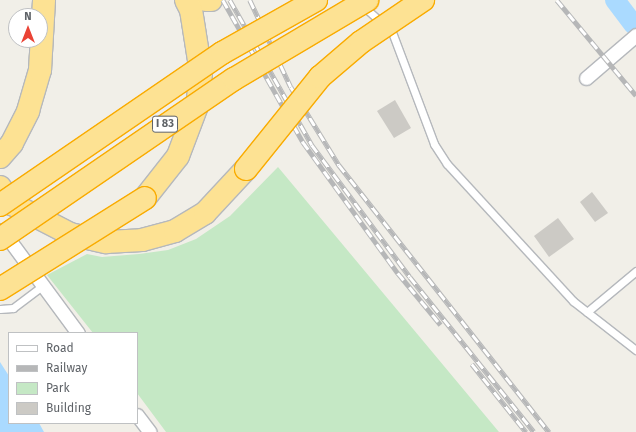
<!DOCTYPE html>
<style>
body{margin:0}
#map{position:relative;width:636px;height:432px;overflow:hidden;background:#f1efe8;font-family:"Fira Sans",sans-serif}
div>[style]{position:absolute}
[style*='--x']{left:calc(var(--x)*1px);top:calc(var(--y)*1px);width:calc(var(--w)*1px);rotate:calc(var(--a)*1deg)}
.green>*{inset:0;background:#c5e8c5}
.water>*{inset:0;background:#aadaff}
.river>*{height:20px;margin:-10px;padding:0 10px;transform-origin:10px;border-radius:10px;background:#aadaff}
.building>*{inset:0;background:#cccac5}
.roads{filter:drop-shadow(1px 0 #b5b8bc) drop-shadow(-1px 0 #b5b8bc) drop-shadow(0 1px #b5b8bc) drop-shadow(0 -1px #b5b8bc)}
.service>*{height:7px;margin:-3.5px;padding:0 3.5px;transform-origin:3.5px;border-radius:3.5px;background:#fff}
.minor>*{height:13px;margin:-6.5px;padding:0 6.5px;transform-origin:6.5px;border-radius:6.5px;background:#fff}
.motorway>*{height:22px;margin:-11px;padding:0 11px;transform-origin:11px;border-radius:11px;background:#fde293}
.rail>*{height:4.5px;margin-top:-2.25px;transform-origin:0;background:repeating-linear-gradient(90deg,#fff 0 9px,#b6b7b8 0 18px);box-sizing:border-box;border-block:1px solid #b6b7b8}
.bridges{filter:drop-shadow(1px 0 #f9ab00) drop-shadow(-1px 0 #f9ab00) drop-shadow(0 1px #f9ab00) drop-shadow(0 -1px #f9ab00)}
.motorway-bridge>*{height:22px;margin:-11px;padding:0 11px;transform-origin:11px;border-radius:11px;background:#fde293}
span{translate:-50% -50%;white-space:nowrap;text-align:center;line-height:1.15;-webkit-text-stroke:3px #fff;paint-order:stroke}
.shield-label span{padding:1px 3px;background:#fff;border:1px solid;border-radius:3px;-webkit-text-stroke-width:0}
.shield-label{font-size:11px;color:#5f6368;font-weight:700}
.legend{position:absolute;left:8px;top:332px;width:130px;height:92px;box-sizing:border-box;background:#fff;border:1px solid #bfc1c3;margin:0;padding:5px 7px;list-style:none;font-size:12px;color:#5f6368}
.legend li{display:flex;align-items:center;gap:8px;height:20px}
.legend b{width:20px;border:1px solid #bfc1c3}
.north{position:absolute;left:8px;top:8px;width:40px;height:40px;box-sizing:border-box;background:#fff;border:1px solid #bfc1c3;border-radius:50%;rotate:0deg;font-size:11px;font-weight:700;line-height:16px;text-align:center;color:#5f6368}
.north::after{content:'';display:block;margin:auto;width:14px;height:18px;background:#ea4335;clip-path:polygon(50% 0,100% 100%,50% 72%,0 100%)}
</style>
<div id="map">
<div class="green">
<div style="clip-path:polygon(278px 167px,499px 432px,166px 432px,137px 393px,137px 333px,93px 333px,47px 275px,87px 254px,102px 257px,139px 254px,168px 250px,196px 239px,230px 216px)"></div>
</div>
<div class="water">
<div style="clip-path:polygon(0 362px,9px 376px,9px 423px,39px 423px,44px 432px,0 432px)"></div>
</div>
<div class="river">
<div style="--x:615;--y:0;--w:31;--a:53"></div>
</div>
<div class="building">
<div style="clip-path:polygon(395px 100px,411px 128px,394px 138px,377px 111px)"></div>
<div style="clip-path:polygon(592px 192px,608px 213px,595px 222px,580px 202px)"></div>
<div style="clip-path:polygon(558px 218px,574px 239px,549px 257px,534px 236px)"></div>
</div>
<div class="roads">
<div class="service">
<div style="--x:362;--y:5;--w:40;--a:42"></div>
<div style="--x:392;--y:32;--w:120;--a:69.4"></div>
<div style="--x:434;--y:144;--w:24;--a:57"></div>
<div style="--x:447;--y:164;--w:186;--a:47.4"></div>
<div style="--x:573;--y:301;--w:80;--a:37.9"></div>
<div style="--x:0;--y:309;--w:13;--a:-4"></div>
<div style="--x:13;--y:308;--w:39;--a:-37"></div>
<div style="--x:587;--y:312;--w:64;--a:-39.9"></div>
</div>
<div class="minor">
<div style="--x:586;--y:78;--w:66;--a:-40.7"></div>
<div style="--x:2;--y:230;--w:128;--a:53.6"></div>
<div style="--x:137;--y:415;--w:21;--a:53"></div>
</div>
<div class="motorway">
<div style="--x:206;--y:0;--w:5;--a:0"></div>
<div style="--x:0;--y:157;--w:18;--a:-49"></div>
<div style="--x:12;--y:143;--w:36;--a:-63"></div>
<div style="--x:28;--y:111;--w:43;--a:-73.7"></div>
<div style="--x:40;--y:70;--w:70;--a:-86.7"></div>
<div style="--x:0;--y:187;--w:21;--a:55"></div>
<div style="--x:12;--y:204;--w:65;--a:27.3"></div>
<div style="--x:70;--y:234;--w:37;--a:13"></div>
<div style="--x:106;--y:242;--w:36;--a:-3"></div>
<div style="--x:142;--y:240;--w:34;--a:-15"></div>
<div style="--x:175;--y:231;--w:35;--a:-31"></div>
<div style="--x:205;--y:213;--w:60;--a:-47"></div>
<div style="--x:145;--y:198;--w:53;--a:-51.8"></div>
<div style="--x:178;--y:156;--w:53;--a:-69.2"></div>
<div style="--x:197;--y:106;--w:33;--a:-83"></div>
<div style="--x:201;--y:73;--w:64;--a:-99"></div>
<div style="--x:191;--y:10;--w:11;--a:-117"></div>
</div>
</div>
<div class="rail">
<div style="--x:223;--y:0;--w:163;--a:60.6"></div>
<div style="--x:303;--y:142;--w:162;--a:54.1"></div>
<div style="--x:398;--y:273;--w:67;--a:50.4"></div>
<div style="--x:230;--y:0;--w:167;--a:60.5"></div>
<div style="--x:312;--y:145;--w:164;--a:53.4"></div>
<div style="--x:410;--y:277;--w:198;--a:51.3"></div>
<div style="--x:250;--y:0;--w:96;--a:64.8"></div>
<div style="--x:291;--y:87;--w:92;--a:58.4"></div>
<div style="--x:339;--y:165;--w:340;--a:51.8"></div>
<div style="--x:557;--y:0;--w:124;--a:50.3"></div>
<div style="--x:472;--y:364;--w:87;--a:51.5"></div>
</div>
<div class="bridges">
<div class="motorway-bridge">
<div style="--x:246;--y:169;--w:118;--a:-51.2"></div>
<div style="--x:320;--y:77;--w:54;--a:-40.5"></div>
<div style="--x:361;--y:42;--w:75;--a:-34.1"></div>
<div style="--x:0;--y:205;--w:269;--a:-34.4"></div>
<div style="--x:222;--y:53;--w:108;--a:-29.4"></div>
<div style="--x:0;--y:239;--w:283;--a:-34.4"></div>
<div style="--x:234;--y:79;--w:155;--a:-30.7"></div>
<div style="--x:0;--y:289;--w:171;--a:-32.1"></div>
</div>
</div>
<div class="shield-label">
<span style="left:165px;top:124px">I 83</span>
</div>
<ul class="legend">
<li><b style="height:5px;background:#fff"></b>Road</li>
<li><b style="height:5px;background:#b6b7b8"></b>Railway</li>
<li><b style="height:11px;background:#c5e8c5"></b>Park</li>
<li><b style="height:11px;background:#cccac5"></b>Building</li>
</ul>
<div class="north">N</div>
</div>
